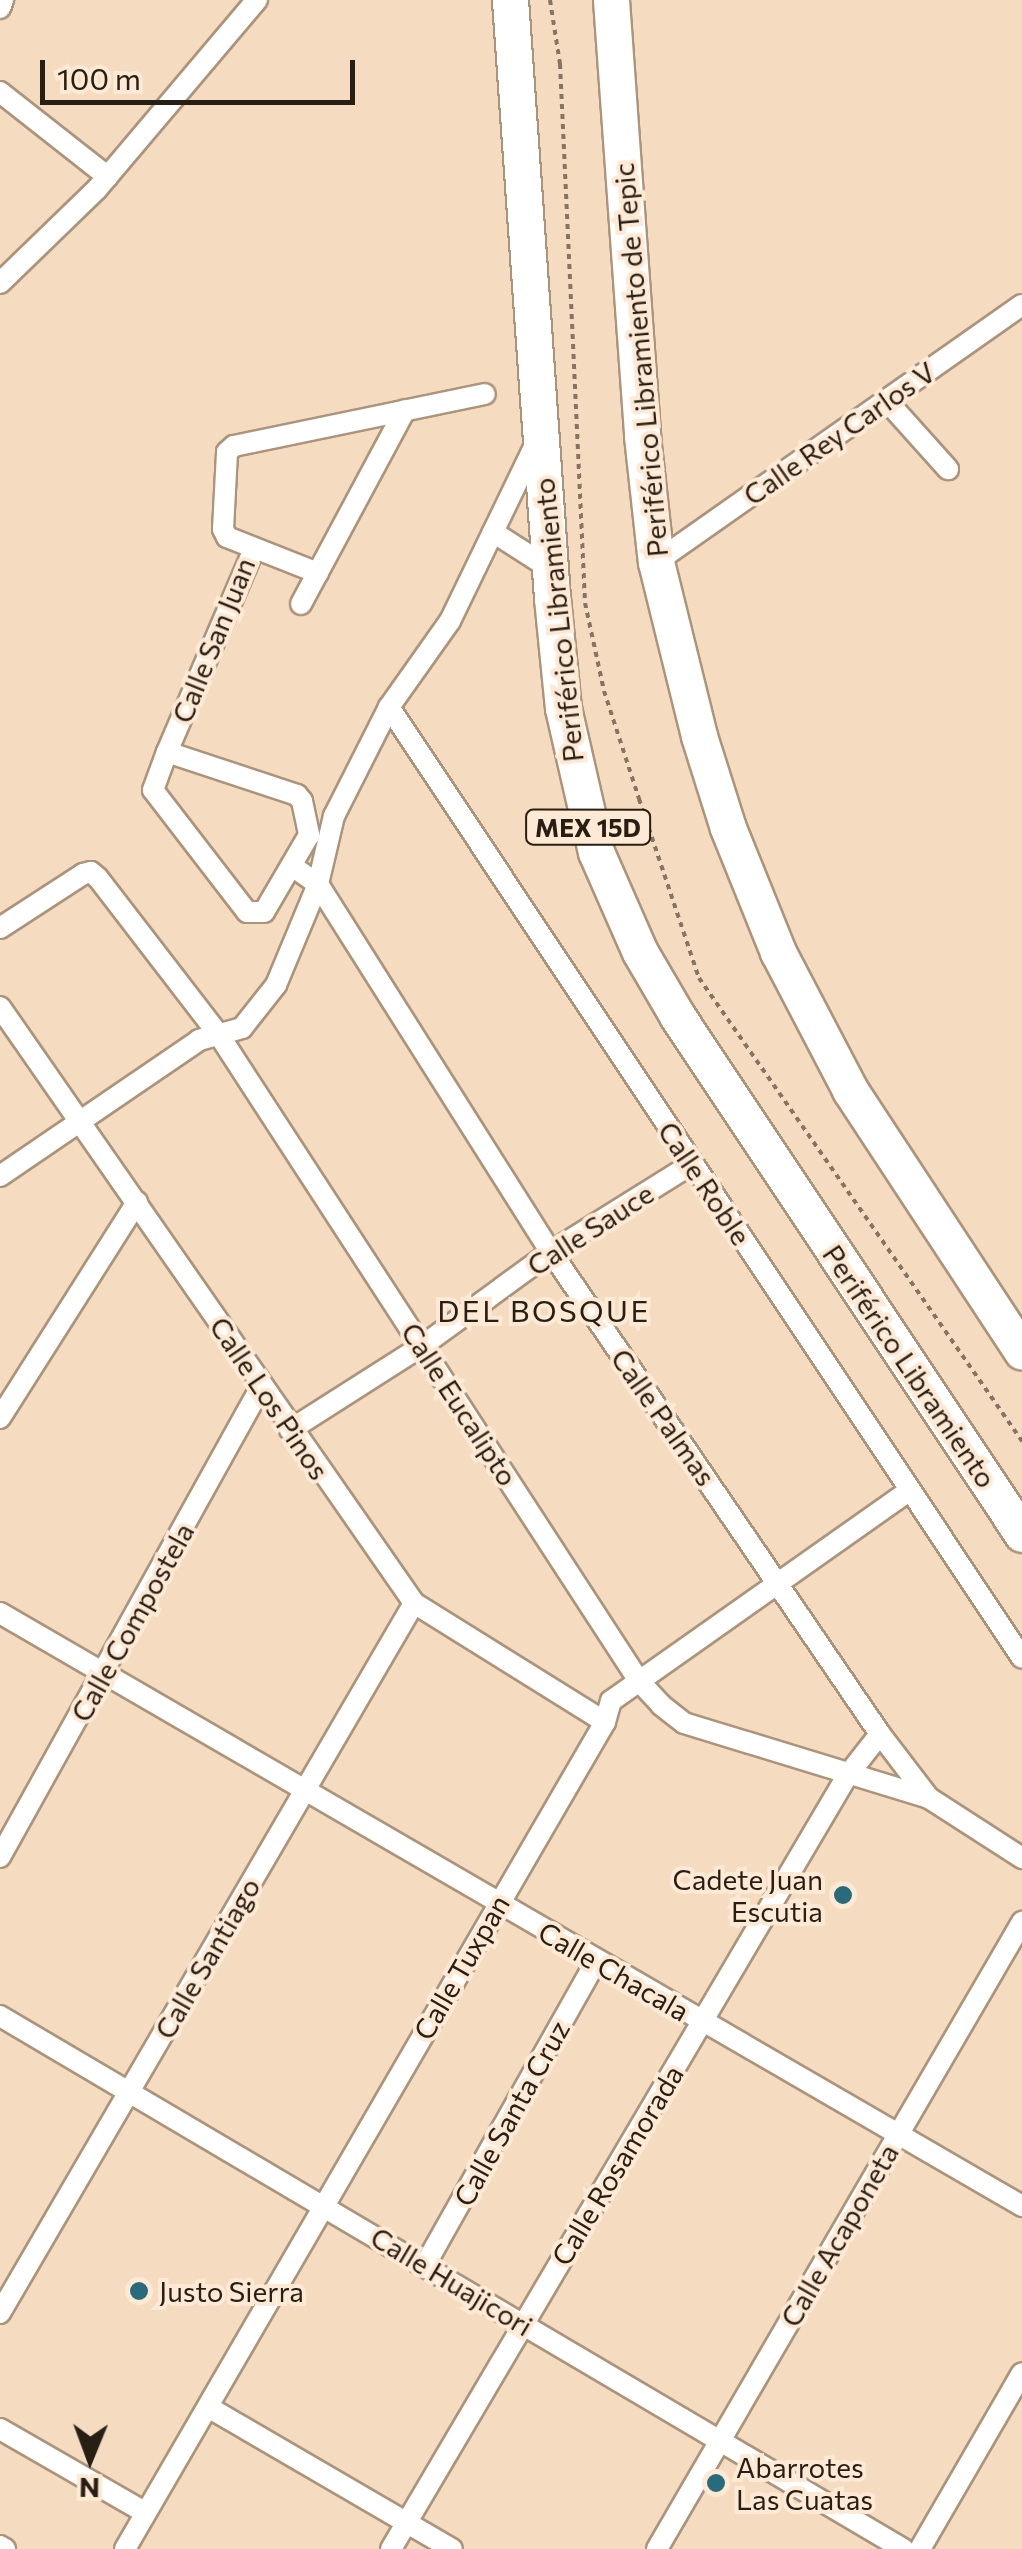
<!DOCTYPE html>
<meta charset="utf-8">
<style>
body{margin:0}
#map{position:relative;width:1022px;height:2549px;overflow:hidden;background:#f5dbc0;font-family:Commissioner,sans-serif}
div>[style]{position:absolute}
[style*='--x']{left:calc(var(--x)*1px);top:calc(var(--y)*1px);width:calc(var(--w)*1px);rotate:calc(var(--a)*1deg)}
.path>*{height:4px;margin-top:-2px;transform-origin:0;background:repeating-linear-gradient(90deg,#857463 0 5px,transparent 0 10px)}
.roads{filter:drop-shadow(2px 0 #ac947b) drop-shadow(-2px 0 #ac947b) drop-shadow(0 2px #ac947b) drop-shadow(0 -2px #ac947b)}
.street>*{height:20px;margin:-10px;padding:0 10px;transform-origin:10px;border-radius:10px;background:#fff}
.highway>*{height:35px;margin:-17.5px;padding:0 17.5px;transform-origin:17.5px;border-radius:17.5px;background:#fff}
.dots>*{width:28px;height:28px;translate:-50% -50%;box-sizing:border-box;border:5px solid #fee9d4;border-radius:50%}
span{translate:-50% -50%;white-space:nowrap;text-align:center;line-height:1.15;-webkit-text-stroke:8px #fee9d4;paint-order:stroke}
.shield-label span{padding:2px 8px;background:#fee9d4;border:2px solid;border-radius:8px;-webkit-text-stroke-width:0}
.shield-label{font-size:25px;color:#271e14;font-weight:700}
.street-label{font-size:28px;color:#271e14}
.poi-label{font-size:28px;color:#271e14}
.right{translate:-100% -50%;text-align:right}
.left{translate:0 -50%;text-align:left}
.neighbourhood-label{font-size:30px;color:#271e14;letter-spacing:2.5px}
.north{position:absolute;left:40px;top:2409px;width:100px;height:100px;-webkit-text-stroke:8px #fee9d4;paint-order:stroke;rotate:181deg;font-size:28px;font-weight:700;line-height:40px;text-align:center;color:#271e14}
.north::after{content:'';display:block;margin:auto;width:35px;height:45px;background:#271e14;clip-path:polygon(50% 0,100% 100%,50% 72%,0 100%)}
.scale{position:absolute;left:40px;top:60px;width:315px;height:45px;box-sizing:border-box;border:5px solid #271e14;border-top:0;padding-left:12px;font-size:30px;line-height:35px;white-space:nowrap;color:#271e14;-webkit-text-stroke:8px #fee9d4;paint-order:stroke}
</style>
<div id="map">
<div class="path">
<div style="--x:550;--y:0;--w:65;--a:81.1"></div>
<div style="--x:560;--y:64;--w:540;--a:87.34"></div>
<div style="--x:585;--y:603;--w:90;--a:77.8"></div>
<div style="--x:604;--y:691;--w:114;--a:72"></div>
<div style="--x:639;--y:799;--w:189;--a:71.5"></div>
<div style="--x:699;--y:978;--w:565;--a:55.1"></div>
</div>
<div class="roads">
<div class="street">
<div style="--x:0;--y:8;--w:9;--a:-69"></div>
<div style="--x:0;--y:92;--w:137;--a:38.2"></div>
<div style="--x:0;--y:283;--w:135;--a:-44.1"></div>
<div style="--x:97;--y:189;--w:248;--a:-49.8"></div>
<div style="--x:886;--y:400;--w:93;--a:48.1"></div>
<div style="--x:493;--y:532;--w:67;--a:32.7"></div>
<div style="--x:656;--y:562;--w:447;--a:-35.1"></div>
<div style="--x:318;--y:573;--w:98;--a:-158.4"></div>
<div style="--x:227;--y:537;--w:9;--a:-117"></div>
<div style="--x:223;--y:529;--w:77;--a:-87"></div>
<div style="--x:227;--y:452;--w:9;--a:-41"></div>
<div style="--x:234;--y:446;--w:256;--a:-11.7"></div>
<div style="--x:301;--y:604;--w:220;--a:-61.8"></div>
<div style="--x:389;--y:707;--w:1142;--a:56.35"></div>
<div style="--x:167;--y:752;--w:137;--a:18.3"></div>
<div style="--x:297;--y:795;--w:8;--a:50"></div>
<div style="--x:302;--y:801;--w:35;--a:78"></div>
<div style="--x:309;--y:835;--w:89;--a:120.3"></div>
<div style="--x:264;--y:912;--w:17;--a:180"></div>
<div style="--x:247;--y:912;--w:154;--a:-127.6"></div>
<div style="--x:153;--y:790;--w:40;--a:-69.8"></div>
<div style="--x:167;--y:752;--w:221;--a:-66.8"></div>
<div style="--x:292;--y:866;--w:32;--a:35"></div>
<div style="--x:318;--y:884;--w:436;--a:57.7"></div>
<div style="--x:551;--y:1252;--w:584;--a:55.68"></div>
<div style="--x:880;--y:1734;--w:81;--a:52.6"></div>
<div style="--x:929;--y:1798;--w:111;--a:32.8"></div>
<div style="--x:0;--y:928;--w:99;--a:-33"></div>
<div style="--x:83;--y:874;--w:8;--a:-14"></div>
<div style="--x:91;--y:872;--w:9;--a:41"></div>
<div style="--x:98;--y:878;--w:198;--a:52.4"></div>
<div style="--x:219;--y:1035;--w:771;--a:56.97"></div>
<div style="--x:639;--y:1681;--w:33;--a:47"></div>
<div style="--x:661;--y:1705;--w:29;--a:38"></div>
<div style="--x:684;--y:1723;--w:256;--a:17"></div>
<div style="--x:0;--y:1007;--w:726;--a:55.21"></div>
<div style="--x:414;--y:1603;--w:225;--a:31.9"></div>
<div style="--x:0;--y:1176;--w:241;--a:-34.3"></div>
<div style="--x:199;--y:1040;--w:45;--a:-15.6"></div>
<div style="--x:242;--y:1028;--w:55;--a:-51.7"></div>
<div style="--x:276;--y:985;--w:109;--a:-67.4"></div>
<div style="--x:318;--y:884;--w:70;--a:-76.8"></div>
<div style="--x:334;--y:816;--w:122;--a:-63.2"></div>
<div style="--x:389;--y:707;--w:105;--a:-54.7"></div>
<div style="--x:450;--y:621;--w:200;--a:-64.2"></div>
<div style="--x:0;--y:1418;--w:256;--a:-57.6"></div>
<div style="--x:290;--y:1430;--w:156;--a:-32.5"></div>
<div style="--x:422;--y:1346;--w:160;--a:-36.1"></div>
<div style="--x:551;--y:1252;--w:166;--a:-32"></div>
<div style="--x:0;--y:1613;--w:1182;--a:30.12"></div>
<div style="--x:0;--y:1857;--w:540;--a:-60.97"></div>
<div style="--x:0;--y:2016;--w:1049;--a:30.55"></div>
<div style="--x:425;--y:2265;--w:349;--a:-60.6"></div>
<div style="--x:0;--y:2313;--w:822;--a:-59.75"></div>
<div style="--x:208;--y:2407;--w:282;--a:30.2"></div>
<div style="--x:0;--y:2429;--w:168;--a:29.9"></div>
<div style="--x:0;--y:2546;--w:6;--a:31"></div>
<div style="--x:125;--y:2549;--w:956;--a:-59.87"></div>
<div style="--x:605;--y:1722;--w:22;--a:-74"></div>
<div style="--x:611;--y:1701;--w:365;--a:-35.2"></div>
<div style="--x:391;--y:2549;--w:897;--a:-59.46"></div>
<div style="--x:847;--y:1776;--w:53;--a:-51.8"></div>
<div style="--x:657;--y:2549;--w:726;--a:-59.79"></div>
<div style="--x:920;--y:2549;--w:203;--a:-59.9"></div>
</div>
<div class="highway">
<div style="--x:510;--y:0;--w:599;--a:85.98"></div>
<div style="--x:552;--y:598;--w:111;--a:84.3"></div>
<div style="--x:563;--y:708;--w:148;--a:77.1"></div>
<div style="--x:596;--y:852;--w:109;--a:66.3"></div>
<div style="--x:640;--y:952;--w:75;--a:59.7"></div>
<div style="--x:678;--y:1017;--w:621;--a:56.36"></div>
<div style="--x:611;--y:0;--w:437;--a:85.9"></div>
<div style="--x:642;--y:436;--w:127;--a:83.7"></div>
<div style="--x:656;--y:562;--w:179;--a:76.1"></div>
<div style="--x:699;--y:736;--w:96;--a:72.5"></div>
<div style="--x:728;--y:828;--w:134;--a:68"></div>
<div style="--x:778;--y:952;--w:156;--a:62.4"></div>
<div style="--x:850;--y:1090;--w:313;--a:56.7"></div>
</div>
</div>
<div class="dots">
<div style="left:843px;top:1895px;background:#286b7d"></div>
<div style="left:139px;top:2291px;background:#286b7d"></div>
<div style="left:716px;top:2483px;background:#286b7d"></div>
</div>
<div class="shield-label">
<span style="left:588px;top:827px">MEX 15D</span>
</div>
<div class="street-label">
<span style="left:640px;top:360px;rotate:-95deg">Periférico Libramiento de Tepic</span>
<span style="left:839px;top:433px;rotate:-35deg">Calle Rey Carlos V</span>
<span style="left:558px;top:620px;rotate:-96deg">Periférico Libramiento</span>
<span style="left:213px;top:640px;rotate:-68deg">Calle San Juan</span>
<span style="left:705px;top:1183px;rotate:56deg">Calle Roble</span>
<span style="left:590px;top:1229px;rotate:-33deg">Calle Sauce</span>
<span style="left:910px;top:1366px;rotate:56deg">Periférico Libramiento</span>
<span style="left:270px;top:1398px;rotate:56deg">Calle Los Pinos</span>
<span style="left:460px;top:1404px;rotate:57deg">Calle Eucalipto</span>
<span style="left:664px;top:1417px;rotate:55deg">Calle Palmas</span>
<span style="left:132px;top:1622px;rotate:-61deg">Calle Compostela</span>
<span style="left:207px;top:1958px;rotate:-60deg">Calle Santiago</span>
<span style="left:461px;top:1967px;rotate:-60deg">Calle Tuxpan</span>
<span style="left:614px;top:1971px;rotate:30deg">Calle Chacala</span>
<span style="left:511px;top:2113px;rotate:-61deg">Calle Santa Cruz</span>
<span style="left:617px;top:2165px;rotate:-59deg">Calle Rosamorada</span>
<span style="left:839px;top:2235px;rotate:-60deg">Calle Acaponeta</span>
<span style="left:452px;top:2281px;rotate:31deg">Calle Huajicori</span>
</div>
<div class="poi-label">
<span class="right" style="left:823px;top:1895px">Cadete Juan<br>Escutia</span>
<span class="left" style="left:159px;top:2291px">Justo Sierra</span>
<span class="left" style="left:736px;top:2483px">Abarrotes<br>Las Cuatas</span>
</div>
<div class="neighbourhood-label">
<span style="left:544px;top:1310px">DEL BOSQUE</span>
</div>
<div class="north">N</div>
<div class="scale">100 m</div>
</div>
